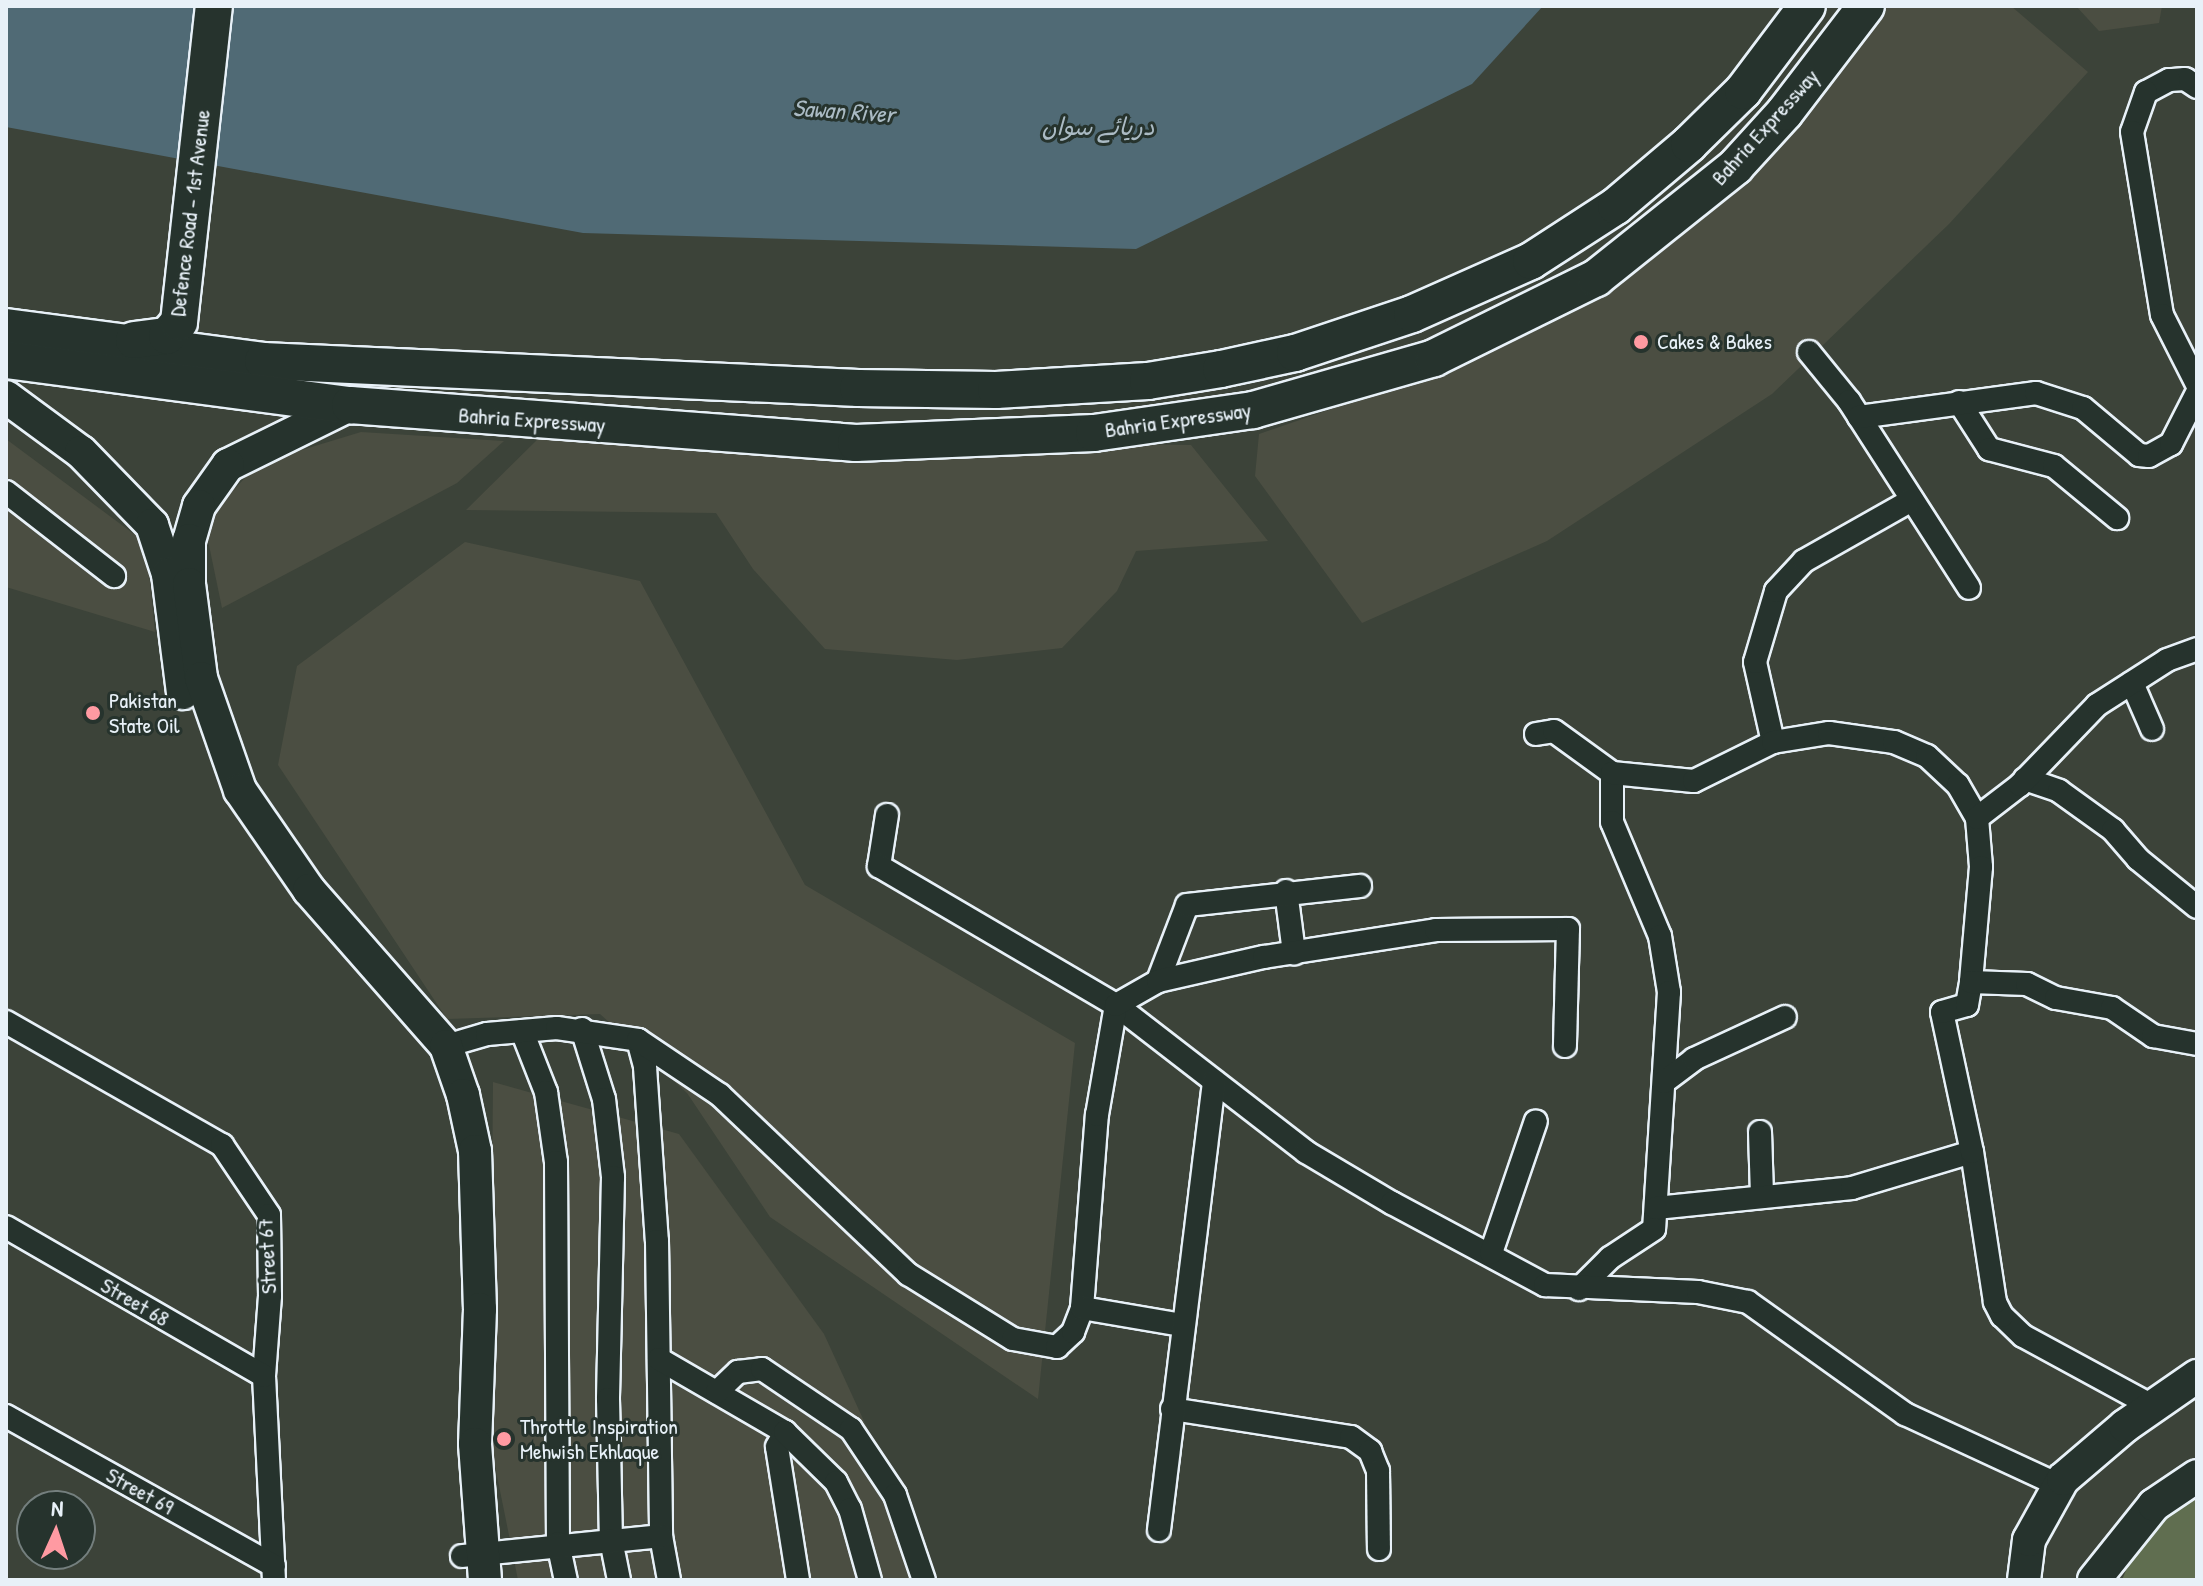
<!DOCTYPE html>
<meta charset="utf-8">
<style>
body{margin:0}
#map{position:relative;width:2203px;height:1586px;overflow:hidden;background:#3c4339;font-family:"Patrick Hand","Playpen Sans Arabic",sans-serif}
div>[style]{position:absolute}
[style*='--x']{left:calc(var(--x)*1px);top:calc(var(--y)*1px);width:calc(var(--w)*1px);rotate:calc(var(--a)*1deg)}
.built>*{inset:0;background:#4b4e42}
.green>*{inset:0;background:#606e50}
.water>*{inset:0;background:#506a75}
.roads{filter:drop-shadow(2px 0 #e8f1f8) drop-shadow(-2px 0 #e8f1f8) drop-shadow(0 2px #e8f1f8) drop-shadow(0 -2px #e8f1f8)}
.street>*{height:22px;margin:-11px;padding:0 11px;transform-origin:11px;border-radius:11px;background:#26332d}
.secondary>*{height:32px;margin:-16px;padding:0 16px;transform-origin:16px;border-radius:16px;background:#26332d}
.primary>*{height:36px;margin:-18px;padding:0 18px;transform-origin:18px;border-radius:18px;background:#26332d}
.dots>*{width:22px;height:22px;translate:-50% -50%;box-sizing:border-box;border:4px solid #26332d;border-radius:50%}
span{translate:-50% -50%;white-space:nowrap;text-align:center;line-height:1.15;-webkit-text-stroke:6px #26332d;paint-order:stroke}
.street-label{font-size:22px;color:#e8f1f8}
.poi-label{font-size:22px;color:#e8f1f8}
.left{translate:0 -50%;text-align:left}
.water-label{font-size:24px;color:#abbbc4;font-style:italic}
.frame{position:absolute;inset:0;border:8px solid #e8f1f8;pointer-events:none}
.north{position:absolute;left:16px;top:1490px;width:80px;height:80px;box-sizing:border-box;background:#26332d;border:2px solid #747f7e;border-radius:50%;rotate:3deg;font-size:22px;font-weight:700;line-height:32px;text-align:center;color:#e8f1f8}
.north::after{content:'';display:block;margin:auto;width:28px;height:36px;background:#ff9aa2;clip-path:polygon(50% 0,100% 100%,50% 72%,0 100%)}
</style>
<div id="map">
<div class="built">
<div style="clip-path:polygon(1881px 6px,2011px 6px,2088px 72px,1949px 224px,1772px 394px,1547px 541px,1362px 623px,1255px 476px,1259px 434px,1441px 371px,1615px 280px)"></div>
<div style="clip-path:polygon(2076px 6px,2162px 6px,2159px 23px,2099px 31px)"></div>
<div style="clip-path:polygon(361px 432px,504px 441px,457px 483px,222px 608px,204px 521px,259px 463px)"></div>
<div style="clip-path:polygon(541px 436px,1191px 445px,1268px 541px,1136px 551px,1117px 591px,1062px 648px,957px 660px,825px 649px,753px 569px,716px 513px,466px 510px)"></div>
<div style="clip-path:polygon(6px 439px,146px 543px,155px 632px,6px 587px)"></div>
<div style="clip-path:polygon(465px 542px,640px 581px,805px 885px,1075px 1043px,1038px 1399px,770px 1217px,687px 1093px,600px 1014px,447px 1019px,278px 765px,297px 666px)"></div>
<div style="clip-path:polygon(493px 1082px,679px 1134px,824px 1334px,937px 1580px,518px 1580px,490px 1441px)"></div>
</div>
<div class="green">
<div style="clip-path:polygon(2197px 1498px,2197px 1580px,2122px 1580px,2145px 1524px)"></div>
</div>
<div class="water">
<div style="clip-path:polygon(6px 6px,1543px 6px,1472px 84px,1136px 249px,583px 233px,6px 127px)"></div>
</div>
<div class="roads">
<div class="street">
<div style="--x:2197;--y:87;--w:14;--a:-146"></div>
<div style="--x:2185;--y:79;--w:16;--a:176"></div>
<div style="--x:2169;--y:80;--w:26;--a:152"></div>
<div style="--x:2146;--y:92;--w:42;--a:109.3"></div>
<div style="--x:2132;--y:132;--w:185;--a:80.7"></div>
<div style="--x:2162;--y:315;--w:77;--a:63.1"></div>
<div style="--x:1809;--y:352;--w:63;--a:50.8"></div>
<div style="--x:1849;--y:401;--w:222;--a:57.3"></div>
<div style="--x:1959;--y:402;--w:56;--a:57.4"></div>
<div style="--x:1989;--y:449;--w:67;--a:14.7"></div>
<div style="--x:2054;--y:466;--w:82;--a:39.5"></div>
<div style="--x:1859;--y:417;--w:179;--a:-7.7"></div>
<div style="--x:2036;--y:393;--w:49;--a:17.7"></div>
<div style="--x:2083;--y:408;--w:73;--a:40"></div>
<div style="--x:2139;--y:455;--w:10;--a:6"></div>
<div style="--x:2149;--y:456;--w:25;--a:-29"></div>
<div style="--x:2171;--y:444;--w:57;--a:-63"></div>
<div style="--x:6;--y:492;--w:137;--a:37.9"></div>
<div style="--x:2132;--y:683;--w:50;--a:66.5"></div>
<div style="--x:1536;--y:734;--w:18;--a:-9"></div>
<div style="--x:1554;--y:731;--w:72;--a:35.9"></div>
<div style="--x:1612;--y:773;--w:49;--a:90"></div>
<div style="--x:1612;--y:822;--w:124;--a:67.2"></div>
<div style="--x:1660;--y:936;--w:57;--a:80.9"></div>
<div style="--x:1669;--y:992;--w:237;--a:93.6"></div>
<div style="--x:1654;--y:1229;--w:53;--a:146.6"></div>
<div style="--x:1610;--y:1258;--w:44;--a:135"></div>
<div style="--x:1773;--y:742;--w:82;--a:-102.7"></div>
<div style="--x:1755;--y:662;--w:74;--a:-73.5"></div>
<div style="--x:1776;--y:591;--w:41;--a:-47"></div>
<div style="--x:1804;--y:561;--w:124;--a:-29.5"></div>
<div style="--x:1612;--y:773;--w:82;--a:5.6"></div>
<div style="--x:1694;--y:781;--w:88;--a:-26.3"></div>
<div style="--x:1773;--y:742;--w:57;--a:-9.1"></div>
<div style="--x:1829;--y:733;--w:66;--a:7.9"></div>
<div style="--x:1894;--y:742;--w:36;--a:23"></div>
<div style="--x:1927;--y:756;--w:42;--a:43.1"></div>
<div style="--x:1958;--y:785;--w:38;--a:60"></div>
<div style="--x:1977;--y:818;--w:49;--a:85.3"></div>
<div style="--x:1981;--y:867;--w:115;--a:95"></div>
<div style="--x:2025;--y:779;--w:36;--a:19"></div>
<div style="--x:2059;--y:791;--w:67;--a:35.8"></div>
<div style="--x:2113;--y:830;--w:38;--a:49"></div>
<div style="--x:2138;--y:859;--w:76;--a:39.1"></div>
<div style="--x:887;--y:815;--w:52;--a:98.9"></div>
<div style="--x:879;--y:866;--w:275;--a:30.4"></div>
<div style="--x:1116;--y:1005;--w:240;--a:37.7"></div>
<div style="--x:1306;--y:1152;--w:100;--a:30.7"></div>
<div style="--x:1392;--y:1203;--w:174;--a:28.2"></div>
<div style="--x:1545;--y:1285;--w:153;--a:2.6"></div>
<div style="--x:1698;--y:1292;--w:51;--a:11.3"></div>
<div style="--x:1748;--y:1302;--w:193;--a:35.5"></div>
<div style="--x:1905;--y:1414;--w:170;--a:24.8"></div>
<div style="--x:1977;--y:818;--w:54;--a:-37.5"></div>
<div style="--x:2020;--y:785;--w:111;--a:-46.1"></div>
<div style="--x:2097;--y:705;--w:83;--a:-32.7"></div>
<div style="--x:2167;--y:660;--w:32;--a:-20"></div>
<div style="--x:1286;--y:891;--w:63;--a:82.6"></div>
<div style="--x:1158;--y:981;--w:81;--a:-69.1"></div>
<div style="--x:1187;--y:905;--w:174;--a:-6.3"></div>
<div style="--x:6;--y:1022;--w:249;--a:29.7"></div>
<div style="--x:222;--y:1145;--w:84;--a:56.1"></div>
<div style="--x:269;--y:1215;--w:81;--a:89.3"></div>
<div style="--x:270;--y:1296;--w:80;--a:94.3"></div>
<div style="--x:264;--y:1376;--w:204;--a:87.2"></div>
<div style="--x:582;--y:1029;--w:73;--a:72.6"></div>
<div style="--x:604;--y:1099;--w:79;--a:83.4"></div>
<div style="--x:613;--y:1177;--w:222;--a:91.3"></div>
<div style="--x:608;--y:1399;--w:141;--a:88.8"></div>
<div style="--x:611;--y:1540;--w:41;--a:78.7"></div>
<div style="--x:522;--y:1031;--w:66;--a:68.5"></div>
<div style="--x:546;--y:1092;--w:71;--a:81.9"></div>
<div style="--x:556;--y:1162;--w:381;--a:89.7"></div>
<div style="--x:558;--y:1543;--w:38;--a:78"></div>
<div style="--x:638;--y:1040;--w:28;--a:75"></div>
<div style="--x:645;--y:1067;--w:174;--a:86.1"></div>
<div style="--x:657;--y:1241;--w:295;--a:89.2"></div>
<div style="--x:661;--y:1536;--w:45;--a:79.7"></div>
<div style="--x:446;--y:1046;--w:43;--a:-16.3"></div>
<div style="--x:487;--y:1034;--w:70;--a:-4.9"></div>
<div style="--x:557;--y:1028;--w:82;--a:8.4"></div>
<div style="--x:638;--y:1040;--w:99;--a:33.9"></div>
<div style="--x:720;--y:1095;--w:260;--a:43.6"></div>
<div style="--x:908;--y:1274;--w:123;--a:31.8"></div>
<div style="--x:1013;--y:1339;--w:45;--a:10.3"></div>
<div style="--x:1057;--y:1347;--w:22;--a:-43"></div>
<div style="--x:1073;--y:1332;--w:26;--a:-69"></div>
<div style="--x:1082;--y:1308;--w:194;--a:-85.6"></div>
<div style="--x:1097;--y:1115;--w:112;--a:-80.2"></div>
<div style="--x:1116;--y:1005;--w:48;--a:-29.7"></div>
<div style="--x:1158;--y:981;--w:109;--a:-12.8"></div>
<div style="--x:1264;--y:957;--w:174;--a:-8.9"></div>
<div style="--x:1436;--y:930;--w:132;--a:-0.4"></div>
<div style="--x:1568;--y:929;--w:117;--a:91.5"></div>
<div style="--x:1664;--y:1082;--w:38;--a:-37"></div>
<div style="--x:1694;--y:1059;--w:100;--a:-24.8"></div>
<div style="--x:1760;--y:1132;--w:65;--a:88.2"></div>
<div style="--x:1656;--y:1208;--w:197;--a:-5.8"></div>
<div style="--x:1852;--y:1188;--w:125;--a:-16.7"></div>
<div style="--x:6;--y:1227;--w:298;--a:30"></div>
<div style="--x:1491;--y:1253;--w:139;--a:-71.2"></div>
<div style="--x:1082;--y:1308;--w:100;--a:9.7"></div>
<div style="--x:659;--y:1359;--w:146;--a:30.1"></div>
<div style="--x:785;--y:1432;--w:17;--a:118"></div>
<div style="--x:777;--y:1447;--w:135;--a:81"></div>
<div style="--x:717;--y:1392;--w:29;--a:-44"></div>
<div style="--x:738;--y:1372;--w:24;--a:-7"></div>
<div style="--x:762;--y:1369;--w:107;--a:34"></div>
<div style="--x:851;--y:1429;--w:79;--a:56.3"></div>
<div style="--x:895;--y:1495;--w:90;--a:71.2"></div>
<div style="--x:2154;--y:1407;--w:149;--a:-151.5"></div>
<div style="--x:2023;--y:1336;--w:29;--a:-136"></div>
<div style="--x:2002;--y:1316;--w:16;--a:-117"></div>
<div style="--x:1995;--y:1302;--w:152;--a:-98.7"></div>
<div style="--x:1972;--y:1152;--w:143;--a:-102.1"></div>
<div style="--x:1942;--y:1012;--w:26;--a:-16"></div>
<div style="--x:1967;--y:1005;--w:23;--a:-80"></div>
<div style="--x:1971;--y:982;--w:56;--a:2"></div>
<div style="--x:2027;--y:984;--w:32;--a:26"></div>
<div style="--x:2056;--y:998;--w:57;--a:10.1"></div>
<div style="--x:2112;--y:1008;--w:50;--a:34.3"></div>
<div style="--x:2153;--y:1036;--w:45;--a:10.3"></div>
<div style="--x:1172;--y:1409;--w:181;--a:8.9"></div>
<div style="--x:1351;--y:1437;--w:24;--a:36"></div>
<div style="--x:1370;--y:1451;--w:22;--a:68"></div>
<div style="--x:1378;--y:1471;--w:78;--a:89.3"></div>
<div style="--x:6;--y:1416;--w:307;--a:29.2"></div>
<div style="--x:785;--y:1432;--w:71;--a:44.4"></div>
<div style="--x:836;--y:1482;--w:30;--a:63"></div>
<div style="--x:850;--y:1509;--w:74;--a:74.3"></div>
<div style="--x:1159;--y:1530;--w:452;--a:-83"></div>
<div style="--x:462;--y:1556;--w:200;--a:-5.7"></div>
</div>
<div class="secondary">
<div style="--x:6;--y:397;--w:93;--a:36.3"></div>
<div style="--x:81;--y:452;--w:102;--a:45.8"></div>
<div style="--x:152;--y:525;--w:52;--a:71.9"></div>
<div style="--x:168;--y:574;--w:120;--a:82.8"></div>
<div style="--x:350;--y:405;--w:136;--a:153.8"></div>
<div style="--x:228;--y:465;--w:50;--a:125.3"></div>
<div style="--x:199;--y:506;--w:35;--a:106"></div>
<div style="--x:189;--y:540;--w:44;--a:90"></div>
<div style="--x:189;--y:584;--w:95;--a:82.7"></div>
<div style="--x:201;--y:678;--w:119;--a:70.8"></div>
<div style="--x:240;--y:790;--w:121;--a:55.4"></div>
<div style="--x:309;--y:890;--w:208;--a:48.7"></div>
<div style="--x:446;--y:1046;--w:52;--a:70.9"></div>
<div style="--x:463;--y:1095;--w:57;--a:77.9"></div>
<div style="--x:475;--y:1151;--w:158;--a:88.2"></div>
<div style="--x:480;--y:1309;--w:135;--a:92.1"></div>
<div style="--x:475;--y:1444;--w:136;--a:85.8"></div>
<div style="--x:2024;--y:1580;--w:40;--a:-82.9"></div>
<div style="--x:2029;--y:1540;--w:70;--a:-60.9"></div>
<div style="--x:2063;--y:1479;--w:82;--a:-40.5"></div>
<div style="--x:2125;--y:1426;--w:88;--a:-34.8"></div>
<div style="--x:2094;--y:1580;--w:96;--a:-51.3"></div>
<div style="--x:2154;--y:1505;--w:52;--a:-34"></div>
</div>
<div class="primary">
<div style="--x:6;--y:327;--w:259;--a:7.5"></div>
<div style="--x:263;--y:361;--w:596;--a:2.6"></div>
<div style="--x:858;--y:388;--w:138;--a:0.8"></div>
<div style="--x:996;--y:390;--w:152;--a:-3.4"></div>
<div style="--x:1148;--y:381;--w:74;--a:-9.3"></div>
<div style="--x:1221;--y:369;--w:76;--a:-12.2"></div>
<div style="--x:1295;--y:353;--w:123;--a:-18.4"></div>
<div style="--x:1412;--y:314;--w:130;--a:-24"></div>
<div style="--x:1531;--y:261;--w:101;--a:-32.9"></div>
<div style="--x:1616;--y:206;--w:96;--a:-40.3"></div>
<div style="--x:1689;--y:144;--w:76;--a:-44.5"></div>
<div style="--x:1743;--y:91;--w:106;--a:-53"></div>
<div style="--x:134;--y:340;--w:33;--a:-7"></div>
<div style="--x:167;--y:336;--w:18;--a:-49"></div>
<div style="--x:179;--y:322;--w:318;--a:-83.7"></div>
<div style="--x:6;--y:360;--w:347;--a:7.5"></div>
<div style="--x:350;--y:405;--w:507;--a:4.29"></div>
<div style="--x:856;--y:443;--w:238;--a:-2.4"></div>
<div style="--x:1094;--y:433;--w:161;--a:-8.2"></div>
<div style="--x:1253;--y:410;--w:188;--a:-16"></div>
<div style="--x:1434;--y:358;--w:181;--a:-26.3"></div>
<div style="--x:1596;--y:278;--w:178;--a:-38.6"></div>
<div style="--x:1735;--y:167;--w:74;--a:-47.7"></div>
<div style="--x:1785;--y:112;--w:133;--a:-52.6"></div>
</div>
</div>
<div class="dots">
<div style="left:1641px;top:342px;background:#ff9aa2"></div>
<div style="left:93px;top:713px;background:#ff9aa2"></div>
<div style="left:504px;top:1439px;background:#ff9aa2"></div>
</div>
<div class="street-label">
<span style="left:1765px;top:127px;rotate:-48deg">Bahria Expressway</span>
<span style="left:190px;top:213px;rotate:-83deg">Defence Road - 1st Avenue</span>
<span style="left:532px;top:420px;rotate:4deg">Bahria Expressway</span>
<span style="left:1178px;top:420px;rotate:-8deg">Bahria Expressway</span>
<span style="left:267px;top:1256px;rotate:-93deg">Street 67</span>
<span style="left:135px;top:1302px;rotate:30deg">Street 68</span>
<span style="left:140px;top:1491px;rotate:29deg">Street 69</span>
</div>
<div class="poi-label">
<span class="left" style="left:1657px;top:342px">Cakes &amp; Bakes</span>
<span class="left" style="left:109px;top:713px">Pakistan<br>State Oil</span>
<span class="left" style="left:520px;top:1439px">Throttle Inspiration<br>Mehwish Ekhlaque</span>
</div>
<div class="water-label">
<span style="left:844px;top:111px;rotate:4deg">Sawan River</span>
<span style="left:1098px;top:127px">دریائے سواں</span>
</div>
<div class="frame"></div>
<div class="north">N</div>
</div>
